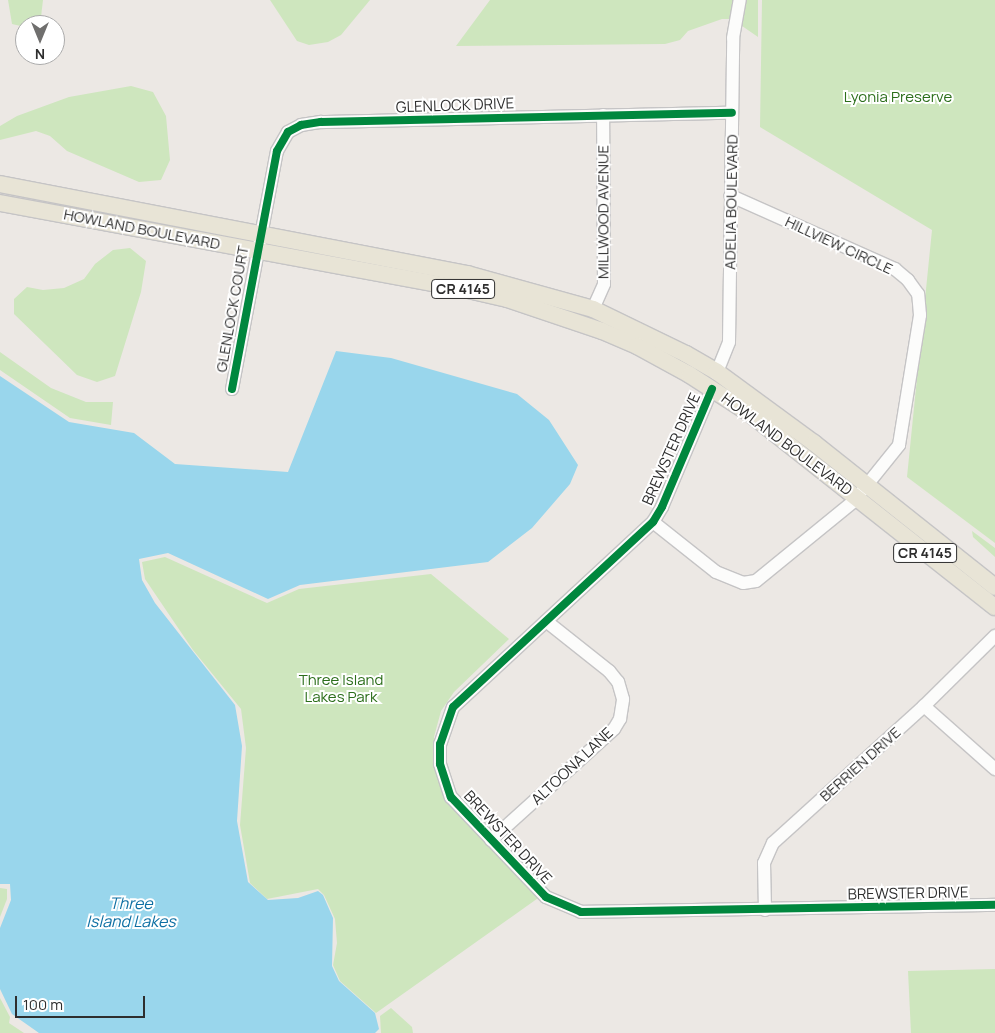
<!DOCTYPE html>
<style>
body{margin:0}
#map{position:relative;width:995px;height:1033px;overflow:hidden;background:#ece8e4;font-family:Manrope,sans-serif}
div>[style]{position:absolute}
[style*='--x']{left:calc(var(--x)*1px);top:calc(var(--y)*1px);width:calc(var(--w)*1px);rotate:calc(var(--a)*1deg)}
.green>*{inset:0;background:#cee6be}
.water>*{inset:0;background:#99d6ec}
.roads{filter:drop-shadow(1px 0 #c5c4c5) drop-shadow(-1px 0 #c5c4c5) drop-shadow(0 1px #c5c4c5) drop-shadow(0 -1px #c5c4c5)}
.minor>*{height:12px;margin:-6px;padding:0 6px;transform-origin:6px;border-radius:6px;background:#fcfcfb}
.major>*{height:16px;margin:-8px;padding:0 8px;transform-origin:8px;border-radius:8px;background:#e8e4d6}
.cycleway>*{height:8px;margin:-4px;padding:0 4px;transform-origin:4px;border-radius:4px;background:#00873e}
span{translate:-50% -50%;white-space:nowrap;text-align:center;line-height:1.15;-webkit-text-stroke:4px #fff;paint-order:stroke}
.shield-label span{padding:1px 4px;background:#fff;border:1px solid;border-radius:4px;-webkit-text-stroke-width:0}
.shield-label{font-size:14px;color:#2e2e2e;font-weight:700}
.park-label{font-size:15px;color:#2c6e1b}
.street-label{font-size:15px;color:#2e2e2e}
.water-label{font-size:16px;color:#0d6fa3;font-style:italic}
.north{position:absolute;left:15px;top:15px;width:50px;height:50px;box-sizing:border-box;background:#fff;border:1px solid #ababab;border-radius:50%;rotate:180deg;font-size:14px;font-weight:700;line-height:20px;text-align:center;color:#2e2e2e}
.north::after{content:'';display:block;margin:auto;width:18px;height:22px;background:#706f6e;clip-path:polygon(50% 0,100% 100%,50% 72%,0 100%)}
.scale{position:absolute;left:15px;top:996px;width:130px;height:22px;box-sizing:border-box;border:2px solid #2e2e2e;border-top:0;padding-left:6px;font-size:15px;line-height:18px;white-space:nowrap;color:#2e2e2e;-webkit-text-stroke:4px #fff;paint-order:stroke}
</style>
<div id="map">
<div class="green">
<div style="clip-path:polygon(8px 0,43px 0,41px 17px,25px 27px,12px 24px)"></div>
<div style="clip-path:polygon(270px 0,370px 0,341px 35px,328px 42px,309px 45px,297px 41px)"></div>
<div style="clip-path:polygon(490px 0,758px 0,758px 37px,732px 19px,722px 19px,688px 31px,680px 40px,665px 44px,456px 46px)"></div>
<div style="clip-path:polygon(762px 0,995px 0,995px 543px,907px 477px,932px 230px,760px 127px)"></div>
<div style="clip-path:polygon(131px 86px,153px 92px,166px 116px,170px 160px,161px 180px,139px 182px,67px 151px,50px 136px,36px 131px,0 140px,0 126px,17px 116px,69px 97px)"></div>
<div style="clip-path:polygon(130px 248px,146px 261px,141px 292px,115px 376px,97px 382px,77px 375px,14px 314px,14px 299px,27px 287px,43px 290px,64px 288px,84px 279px,95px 264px,113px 250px)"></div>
<div style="clip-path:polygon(0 352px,51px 388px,86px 402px,113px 402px,111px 425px,70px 418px,0 370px)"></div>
<div style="clip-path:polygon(972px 531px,995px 548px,995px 557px,973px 537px)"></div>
<div style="clip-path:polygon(165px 557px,267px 603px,299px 589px,431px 574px,509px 639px,454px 692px,441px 711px,434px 737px,434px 760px,441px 780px,541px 896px,376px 1013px,340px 981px,333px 965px,337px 943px,335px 919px,324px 895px,318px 889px,267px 899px,250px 883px,240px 825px,246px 748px,241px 709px,193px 650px,145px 579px,142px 562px)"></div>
<div style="clip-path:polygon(0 888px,7px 889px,7px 899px,0 917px)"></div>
<div style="clip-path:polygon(995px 969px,995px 1033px,911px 1033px,908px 971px)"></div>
<div style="clip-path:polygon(0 998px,10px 1017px,9px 1023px,24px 1033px,0 1033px)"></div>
<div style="clip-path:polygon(391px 1008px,412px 1027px,413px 1033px,381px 1033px,380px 1016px)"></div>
</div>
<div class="water">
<div style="clip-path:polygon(336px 351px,391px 358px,517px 394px,549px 420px,578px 465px,570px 484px,532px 528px,488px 562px,300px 585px,268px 599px,168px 553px,139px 559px,142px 580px,155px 603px,235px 705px,242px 746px,237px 821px,248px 882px,268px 900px,298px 898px,318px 891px,323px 895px,333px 918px,332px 966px,339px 981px,375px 1013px,379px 1029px,375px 1033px,39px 1033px,12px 1014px,0 989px,0 928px,11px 900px,10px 884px,0 884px,0 376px,69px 422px,134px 433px,175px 464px,288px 472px)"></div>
</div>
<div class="roads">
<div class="minor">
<div style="--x:593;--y:309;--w:27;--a:-66"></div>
<div style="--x:604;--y:284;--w:169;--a:-90.3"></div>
<div style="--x:717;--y:372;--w:32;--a:-68"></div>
<div style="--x:729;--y:342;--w:304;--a:-89.2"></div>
<div style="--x:733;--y:38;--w:39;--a:-80"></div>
<div style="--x:232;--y:389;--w:242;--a:-79.3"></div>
<div style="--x:277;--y:151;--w:22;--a:-60"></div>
<div style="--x:288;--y:132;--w:15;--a:-28"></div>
<div style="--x:301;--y:125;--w:20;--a:-9"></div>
<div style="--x:321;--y:122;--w:411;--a:-1.3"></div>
<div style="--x:712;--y:389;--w:128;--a:113"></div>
<div style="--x:662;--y:507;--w:17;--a:121"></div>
<div style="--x:653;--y:522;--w:272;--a:137.2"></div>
<div style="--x:453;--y:707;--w:39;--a:109"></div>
<div style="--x:440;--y:744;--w:20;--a:90"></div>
<div style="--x:440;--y:764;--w:35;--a:72"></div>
<div style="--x:451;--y:797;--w:138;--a:46.5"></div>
<div style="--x:546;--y:897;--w:38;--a:23"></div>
<div style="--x:581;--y:912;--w:414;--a:-1"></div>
<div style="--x:653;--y:522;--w:80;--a:38.4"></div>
<div style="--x:716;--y:572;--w:29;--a:22"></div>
<div style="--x:743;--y:583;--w:13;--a:-9"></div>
<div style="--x:756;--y:581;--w:127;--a:-39.2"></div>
<div style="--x:854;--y:501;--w:72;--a:-51.2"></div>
<div style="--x:899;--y:445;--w:132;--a:-80.8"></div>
<div style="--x:920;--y:315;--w:21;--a:-95"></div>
<div style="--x:918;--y:294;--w:17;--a:-126"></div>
<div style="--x:908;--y:280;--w:17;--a:-140"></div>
<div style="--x:895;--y:269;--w:180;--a:-156"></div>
<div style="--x:924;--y:706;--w:95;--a:41.6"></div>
<div style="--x:491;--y:840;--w:166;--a:-42.1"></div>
<div style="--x:614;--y:729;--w:12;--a:-59"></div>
<div style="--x:620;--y:719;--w:20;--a:-81"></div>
<div style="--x:623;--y:699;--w:18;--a:-106"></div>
<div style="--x:618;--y:682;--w:14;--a:-129"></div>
<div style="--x:609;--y:671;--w:80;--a:-141.6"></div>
<div style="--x:765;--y:910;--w:47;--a:-91.2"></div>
<div style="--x:764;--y:863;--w:22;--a:-66"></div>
<div style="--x:773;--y:843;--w:204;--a:-42.2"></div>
<div style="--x:924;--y:706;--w:100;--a:-44.6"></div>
</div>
<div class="major">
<div style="--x:0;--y:184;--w:476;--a:10.9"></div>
<div style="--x:467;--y:274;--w:131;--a:15.5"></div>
<div style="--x:593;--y:309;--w:103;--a:25.8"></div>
<div style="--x:686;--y:354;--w:36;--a:30"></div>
<div style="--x:717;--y:372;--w:120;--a:36.2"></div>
<div style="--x:814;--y:443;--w:231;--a:38.5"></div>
<div style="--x:0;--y:203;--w:476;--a:10.5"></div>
<div style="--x:468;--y:290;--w:40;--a:13"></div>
<div style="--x:507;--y:299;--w:100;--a:18.6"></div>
<div style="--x:602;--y:331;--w:38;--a:23"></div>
<div style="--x:637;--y:346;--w:60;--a:28.7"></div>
<div style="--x:690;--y:375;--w:70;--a:32.8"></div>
<div style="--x:749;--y:413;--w:313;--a:38.3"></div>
</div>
</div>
<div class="cycleway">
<div style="--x:232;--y:389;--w:242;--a:-79.3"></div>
<div style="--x:277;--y:151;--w:22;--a:-60"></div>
<div style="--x:288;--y:132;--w:15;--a:-28"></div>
<div style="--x:301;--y:125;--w:20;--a:-9"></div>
<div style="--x:321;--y:122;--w:411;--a:-1.3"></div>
<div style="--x:712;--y:389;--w:128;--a:113"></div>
<div style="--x:662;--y:507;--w:17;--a:121"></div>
<div style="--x:653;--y:522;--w:272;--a:137.2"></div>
<div style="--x:453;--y:707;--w:39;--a:109"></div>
<div style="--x:440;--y:744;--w:20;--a:90"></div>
<div style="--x:440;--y:764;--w:35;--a:72"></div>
<div style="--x:451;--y:797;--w:138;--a:46.5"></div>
<div style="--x:546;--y:897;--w:38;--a:23"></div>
<div style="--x:581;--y:912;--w:414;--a:-1"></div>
</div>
<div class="shield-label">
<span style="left:463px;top:289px">CR 4145</span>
<span style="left:925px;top:553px">CR 4145</span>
</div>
<div class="park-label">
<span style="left:898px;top:97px">Lyonia Preserve</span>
<span style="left:341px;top:688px">Three Island<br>Lakes Park</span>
</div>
<div class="street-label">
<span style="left:455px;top:105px;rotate:-2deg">GLENLOCK DRIVE</span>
<span style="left:731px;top:202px;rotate:-89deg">ADELIA BOULEVARD</span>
<span style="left:603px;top:212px;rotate:-90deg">MILLWOOD AVENUE</span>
<span style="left:142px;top:229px;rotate:11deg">HOWLAND BOULEVARD</span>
<span style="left:839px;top:245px;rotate:25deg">HILLVIEW CIRCLE</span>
<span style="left:232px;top:309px;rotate:-80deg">GLENLOCK COURT</span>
<span style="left:787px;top:444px;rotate:37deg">HOWLAND BOULEVARD</span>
<span style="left:671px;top:449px;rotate:-66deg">BREWSTER DRIVE</span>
<span style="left:860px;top:764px;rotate:-42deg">BERRIEN DRIVE</span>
<span style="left:572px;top:766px;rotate:-43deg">ALTOONA LANE</span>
<span style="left:508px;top:837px;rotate:47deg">BREWSTER DRIVE</span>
<span style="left:908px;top:893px;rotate:-1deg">BREWSTER DRIVE</span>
</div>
<div class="water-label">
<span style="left:131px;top:912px">Three<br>Island Lakes</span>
</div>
<div class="north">N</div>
<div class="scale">100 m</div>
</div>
